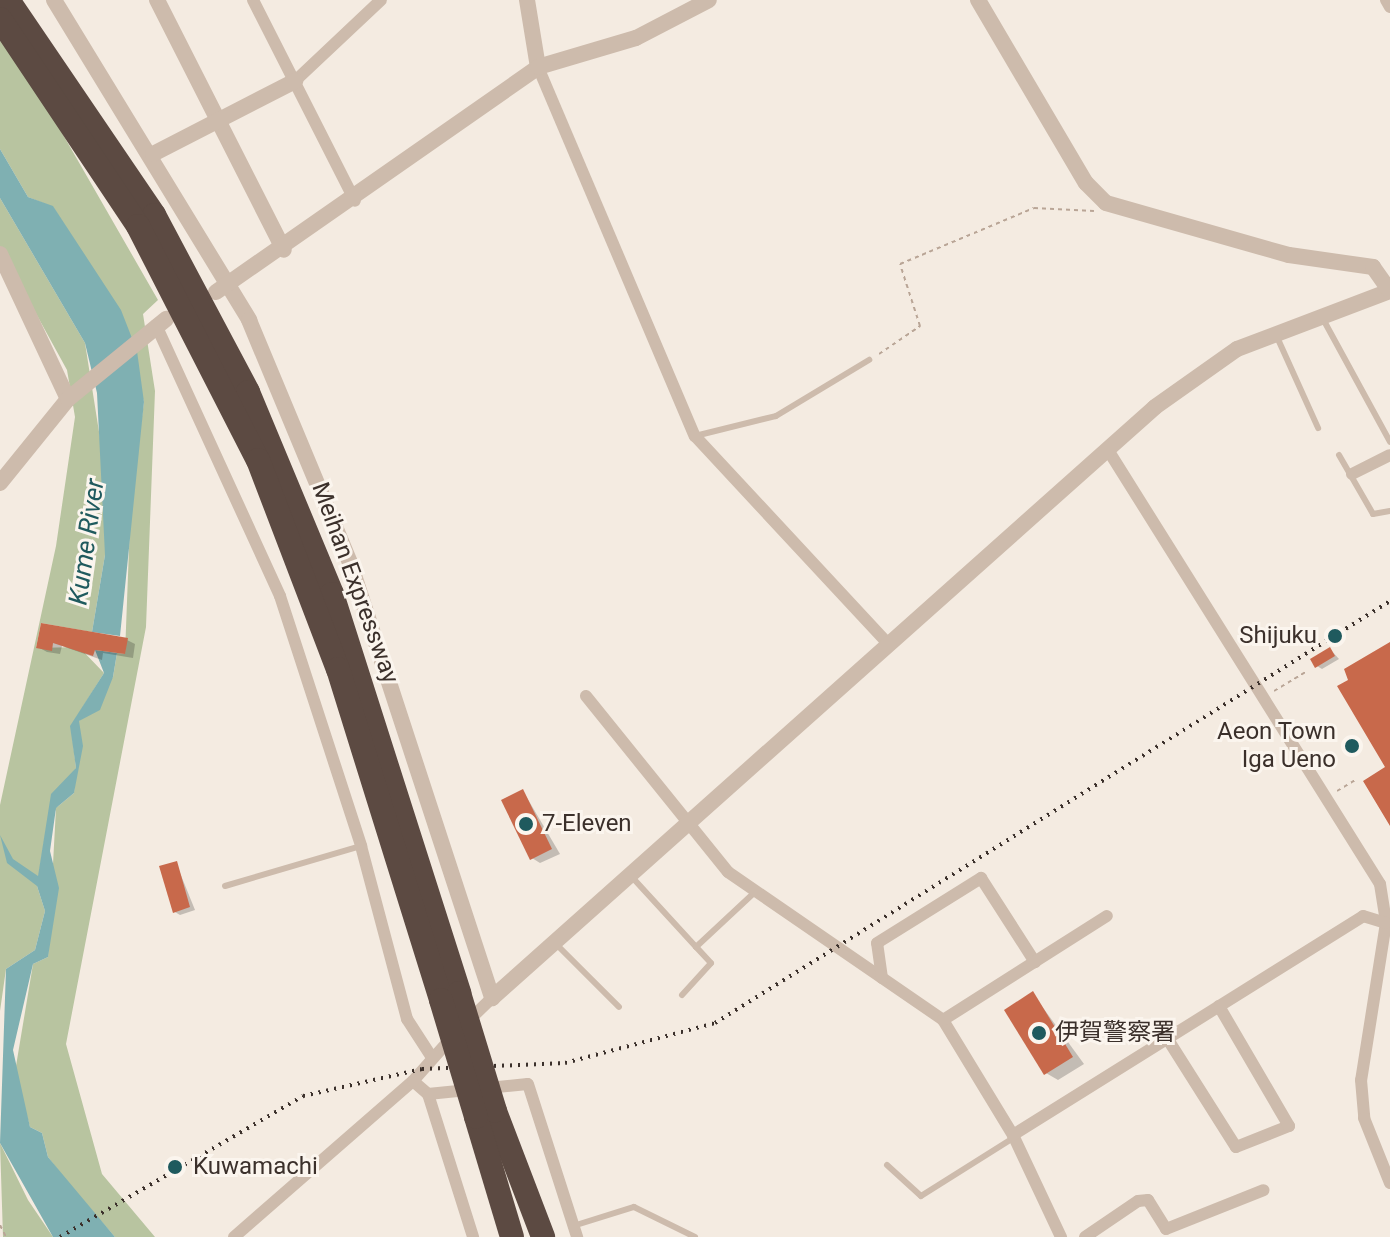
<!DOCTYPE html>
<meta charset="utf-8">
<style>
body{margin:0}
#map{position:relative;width:1390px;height:1237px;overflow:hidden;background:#f4ebe1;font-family:Roboto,"Noto Sans JP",sans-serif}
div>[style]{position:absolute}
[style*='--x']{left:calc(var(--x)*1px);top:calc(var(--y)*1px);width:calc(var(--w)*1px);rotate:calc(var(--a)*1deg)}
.green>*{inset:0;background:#b8c4a0}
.water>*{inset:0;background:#7fb0b2}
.shadow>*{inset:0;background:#0003}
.building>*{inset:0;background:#c8694b}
.path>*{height:2px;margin-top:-1px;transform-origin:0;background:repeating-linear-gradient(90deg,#b9a596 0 4px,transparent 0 8px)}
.service>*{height:6px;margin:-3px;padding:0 3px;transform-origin:3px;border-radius:3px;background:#cdbbac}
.minor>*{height:12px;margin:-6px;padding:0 6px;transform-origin:6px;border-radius:6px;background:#cdbbac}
.tertiary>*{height:16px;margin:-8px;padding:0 8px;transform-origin:8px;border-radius:8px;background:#cdbbac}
.motorway>*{height:24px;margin:-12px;padding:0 12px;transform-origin:12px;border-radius:12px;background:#5c4a42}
.rail>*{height:4px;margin-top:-2px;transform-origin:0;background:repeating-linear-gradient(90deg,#3b302b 0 2px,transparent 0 8px)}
.motorway-bridge>*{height:24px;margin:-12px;padding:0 12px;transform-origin:12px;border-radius:12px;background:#5c4a42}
.dots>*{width:22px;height:22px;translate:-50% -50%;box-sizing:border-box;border:4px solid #fbf5ee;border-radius:50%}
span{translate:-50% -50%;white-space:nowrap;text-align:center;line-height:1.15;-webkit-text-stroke:6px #fbf5ee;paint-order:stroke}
.street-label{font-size:24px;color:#3b302b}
.poi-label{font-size:24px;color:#3b302b}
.right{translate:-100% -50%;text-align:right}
.left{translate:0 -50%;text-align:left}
.water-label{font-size:26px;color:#1f5a5e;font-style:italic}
</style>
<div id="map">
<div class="green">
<div style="clip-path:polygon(0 25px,158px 300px,143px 314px,155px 391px,146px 627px,66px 1044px,102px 1174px,155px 1237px,115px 1237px,69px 1184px,48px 1157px,42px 1133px,30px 1127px,15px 1072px,33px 964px,48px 957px,56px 808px,74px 793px,79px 721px,113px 677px,117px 653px,125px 654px,131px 496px,144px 402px,112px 298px,53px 207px,28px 197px,0 149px)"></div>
<div style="clip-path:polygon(0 198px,85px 343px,105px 470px,105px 555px,92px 632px,41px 623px,36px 648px,79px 647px,104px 673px,71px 726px,76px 768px,46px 830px,37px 886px,45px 911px,35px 950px,6px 969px,0 1011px,0 805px,56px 546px,75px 417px,67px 370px,0 248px)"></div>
<div style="clip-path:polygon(0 1143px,28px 1200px,53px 1237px,3px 1237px)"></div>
</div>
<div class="water">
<div style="clip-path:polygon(0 149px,28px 197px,53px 206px,121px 310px,137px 351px,144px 402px,120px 636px,92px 632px,105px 555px,97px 393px,85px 343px,0 198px)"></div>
<div style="clip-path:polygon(95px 650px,117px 653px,113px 677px,100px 710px,79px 721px,83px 746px,74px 793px,56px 808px,50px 851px,59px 888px,48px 957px,33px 964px,13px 1050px,30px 1127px,42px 1133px,48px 1157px,115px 1237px,53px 1237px,0 1143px,6px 969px,35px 950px,45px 911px,37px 886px,7px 863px,0 835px,13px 859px,38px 876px,51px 794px,76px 768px,70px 726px,104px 673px)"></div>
</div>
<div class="shadow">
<div style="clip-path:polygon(43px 625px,127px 640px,135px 644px,133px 658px,103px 653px,102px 660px,62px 646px,60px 654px,47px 652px,38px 647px)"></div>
<div style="clip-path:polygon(1330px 649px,1339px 659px,1322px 669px,1317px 666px)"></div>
<div style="clip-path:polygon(523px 791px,560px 854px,540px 863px,532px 858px)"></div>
<div style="clip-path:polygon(176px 863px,195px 910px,180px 915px,175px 912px)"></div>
<div style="clip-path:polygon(1033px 994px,1084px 1064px,1058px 1080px,1046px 1073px)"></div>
</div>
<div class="building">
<div style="clip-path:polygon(41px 623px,128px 638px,125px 654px,95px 650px,93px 656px,53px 643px,52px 651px,36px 648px)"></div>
<div style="clip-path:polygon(1390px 642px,1390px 826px,1363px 781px,1385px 767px,1337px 686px,1348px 680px,1344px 669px)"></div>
<div style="clip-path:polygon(1330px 647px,1335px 656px,1315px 668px,1310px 659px)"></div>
<div style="clip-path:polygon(523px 789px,552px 849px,530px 860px,501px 800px)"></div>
<div style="clip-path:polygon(177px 861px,190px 907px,173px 913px,159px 866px)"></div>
<div style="clip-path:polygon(1033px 991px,1073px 1057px,1044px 1075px,1004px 1010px)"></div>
</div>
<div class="path">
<div style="--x:879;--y:354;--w:50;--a:-34.3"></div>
<div style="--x:920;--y:326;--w:65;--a:-107.9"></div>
<div style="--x:900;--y:264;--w:145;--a:-22.7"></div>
<div style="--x:1034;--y:208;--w:60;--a:2.9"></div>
<div style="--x:1274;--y:691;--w:39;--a:-31"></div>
<div style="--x:1337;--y:791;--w:23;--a:-31"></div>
<div style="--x:0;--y:1225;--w:13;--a:63"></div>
</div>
<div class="service">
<div style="--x:1323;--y:319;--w:140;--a:61.4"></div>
<div style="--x:1277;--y:337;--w:100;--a:65.7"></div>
<div style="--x:695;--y:436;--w:83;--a:-13.9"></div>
<div style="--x:776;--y:416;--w:109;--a:-31.1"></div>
<div style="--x:1339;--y:455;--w:68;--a:60"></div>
<div style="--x:1373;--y:514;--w:17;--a:-10"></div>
<div style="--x:631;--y:876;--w:96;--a:47.5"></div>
<div style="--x:225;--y:886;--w:142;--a:-16.4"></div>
<div style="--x:556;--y:944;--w:89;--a:45"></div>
<div style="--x:682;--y:995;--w:43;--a:-47.8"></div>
<div style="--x:711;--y:963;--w:22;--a:-133"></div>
<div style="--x:696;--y:947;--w:81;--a:-43"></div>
<div style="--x:887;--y:1165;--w:46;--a:42.4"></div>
<div style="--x:921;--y:1196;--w:109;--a:-32.2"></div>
<div style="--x:573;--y:1226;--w:64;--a:-17.3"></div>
<div style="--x:634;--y:1207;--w:68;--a:26.2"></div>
</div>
<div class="minor">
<div style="--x:253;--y:0;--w:225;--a:63.1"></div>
<div style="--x:1386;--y:0;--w:8;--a:60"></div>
<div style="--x:538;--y:67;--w:401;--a:67"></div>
<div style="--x:695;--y:436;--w:285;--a:47.1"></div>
<div style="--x:295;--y:81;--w:118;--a:-43.3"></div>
<div style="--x:156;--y:325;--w:298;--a:65.4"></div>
<div style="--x:280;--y:596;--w:263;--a:72"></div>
<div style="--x:361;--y:846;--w:179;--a:75.1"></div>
<div style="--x:407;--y:1019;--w:44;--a:57"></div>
<div style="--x:1108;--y:450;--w:512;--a:57.92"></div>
<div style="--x:1380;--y:884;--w:39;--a:81"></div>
<div style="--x:1386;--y:923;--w:159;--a:99"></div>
<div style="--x:1361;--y:1080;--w:38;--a:85"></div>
<div style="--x:1364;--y:1118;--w:70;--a:68.2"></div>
<div style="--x:1352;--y:474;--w:42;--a:-26.6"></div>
<div style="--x:586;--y:696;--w:226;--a:51.1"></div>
<div style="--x:728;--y:872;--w:261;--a:34.5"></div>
<div style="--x:943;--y:1020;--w:135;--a:58.7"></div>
<div style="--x:1013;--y:1135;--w:113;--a:64.8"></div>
<div style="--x:882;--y:978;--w:35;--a:-98"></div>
<div style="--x:877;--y:943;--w:123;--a:-32"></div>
<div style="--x:981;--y:878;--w:100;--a:57.3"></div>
<div style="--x:943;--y:1020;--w:194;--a:-32.4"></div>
<div style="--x:466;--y:1023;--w:36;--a:-44"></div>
<div style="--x:1167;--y:1038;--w:129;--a:57.7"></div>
<div style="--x:1236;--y:1147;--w:57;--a:-21.6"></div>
<div style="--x:1289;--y:1126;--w:139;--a:-120.3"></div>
<div style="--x:413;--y:1081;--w:20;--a:41"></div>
<div style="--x:428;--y:1094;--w:150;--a:72.5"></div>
<div style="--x:428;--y:1094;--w:100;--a:-5.7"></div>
<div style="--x:528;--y:1084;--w:161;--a:72.2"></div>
<div style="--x:1013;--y:1135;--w:413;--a:-32"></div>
<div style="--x:1363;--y:916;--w:24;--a:17"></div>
<div style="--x:234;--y:1237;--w:237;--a:-41.1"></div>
<div style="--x:413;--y:1081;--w:60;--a:-48.4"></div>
<div style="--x:1085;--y:1237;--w:64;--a:-34.2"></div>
<div style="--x:1138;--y:1201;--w:10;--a:-6"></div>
<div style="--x:1148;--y:1200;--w:34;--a:58"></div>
<div style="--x:1166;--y:1229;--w:105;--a:-21.7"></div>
</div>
<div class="tertiary">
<div style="--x:54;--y:0;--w:375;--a:58.6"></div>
<div style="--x:249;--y:320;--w:263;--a:67.4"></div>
<div style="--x:350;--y:563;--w:458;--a:71.9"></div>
<div style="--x:492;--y:998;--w:888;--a:-41.71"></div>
<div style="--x:1155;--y:407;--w:100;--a:-35.3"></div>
<div style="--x:1237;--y:349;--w:164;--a:-20.8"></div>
<div style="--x:157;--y:0;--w:280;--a:63.1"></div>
<div style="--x:527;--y:0;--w:68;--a:80.7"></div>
<div style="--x:978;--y:0;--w:212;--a:59.5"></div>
<div style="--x:1086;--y:183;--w:28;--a:45"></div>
<div style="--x:1106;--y:203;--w:190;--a:15.9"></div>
<div style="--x:1289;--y:255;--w:85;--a:8.1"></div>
<div style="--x:1373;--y:267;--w:29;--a:55"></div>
<div style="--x:153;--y:154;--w:160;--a:-27.2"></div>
<div style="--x:0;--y:254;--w:160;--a:64.9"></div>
<div style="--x:216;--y:292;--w:393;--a:-34.9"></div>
<div style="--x:538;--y:67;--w:102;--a:-16.5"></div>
<div style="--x:636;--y:38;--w:82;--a:-27.5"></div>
<div style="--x:0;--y:483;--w:108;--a:-51"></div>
<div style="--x:68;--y:399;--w:127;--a:-39.2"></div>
</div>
<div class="motorway">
<div style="--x:8;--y:0;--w:260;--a:55.8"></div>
<div style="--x:154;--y:215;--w:200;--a:62"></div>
<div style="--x:248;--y:392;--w:219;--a:67.4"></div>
<div style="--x:332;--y:594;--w:419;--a:72.3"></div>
<div style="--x:0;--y:19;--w:249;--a:56.3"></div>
<div style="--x:138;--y:226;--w:263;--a:62.9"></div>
<div style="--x:258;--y:460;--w:224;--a:69.1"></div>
<div style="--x:338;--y:669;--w:347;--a:72.7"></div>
<div style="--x:495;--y:1111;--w:135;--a:69.1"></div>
<div style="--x:476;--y:1117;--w:125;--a:73.3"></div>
</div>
<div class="rail">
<div style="--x:60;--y:1237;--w:281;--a:-30.1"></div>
<div style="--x:303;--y:1096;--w:122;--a:-12.8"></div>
<div style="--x:422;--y:1069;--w:143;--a:-2.4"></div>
<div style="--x:565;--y:1063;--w:155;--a:-14.9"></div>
<div style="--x:715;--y:1023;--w:796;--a:-32.01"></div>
</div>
<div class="motorway-bridge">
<div style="--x:459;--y:993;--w:123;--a:73"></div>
<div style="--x:441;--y:1000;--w:122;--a:73.3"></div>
</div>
<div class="dots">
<div style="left:1335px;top:636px;background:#1f5a5e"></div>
<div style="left:1352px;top:746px;background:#1f5a5e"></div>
<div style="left:526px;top:824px;background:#1f5a5e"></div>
<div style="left:1039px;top:1033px;background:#1f5a5e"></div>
<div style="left:175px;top:1167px;background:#1f5a5e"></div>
</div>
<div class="street-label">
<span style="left:355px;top:583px;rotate:70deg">Meihan Expressway</span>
</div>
<div class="poi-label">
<span class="right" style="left:1317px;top:636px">Shijuku</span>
<span class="right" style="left:1336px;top:746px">Aeon Town<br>Iga Ueno</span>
<span class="left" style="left:542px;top:824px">7-Eleven</span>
<span class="left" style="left:1055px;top:1033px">伊賀警察署</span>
<span class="left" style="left:193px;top:1167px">Kuwamachi</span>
</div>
<div class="water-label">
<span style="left:87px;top:542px;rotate:-82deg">Kume River</span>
</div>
</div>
